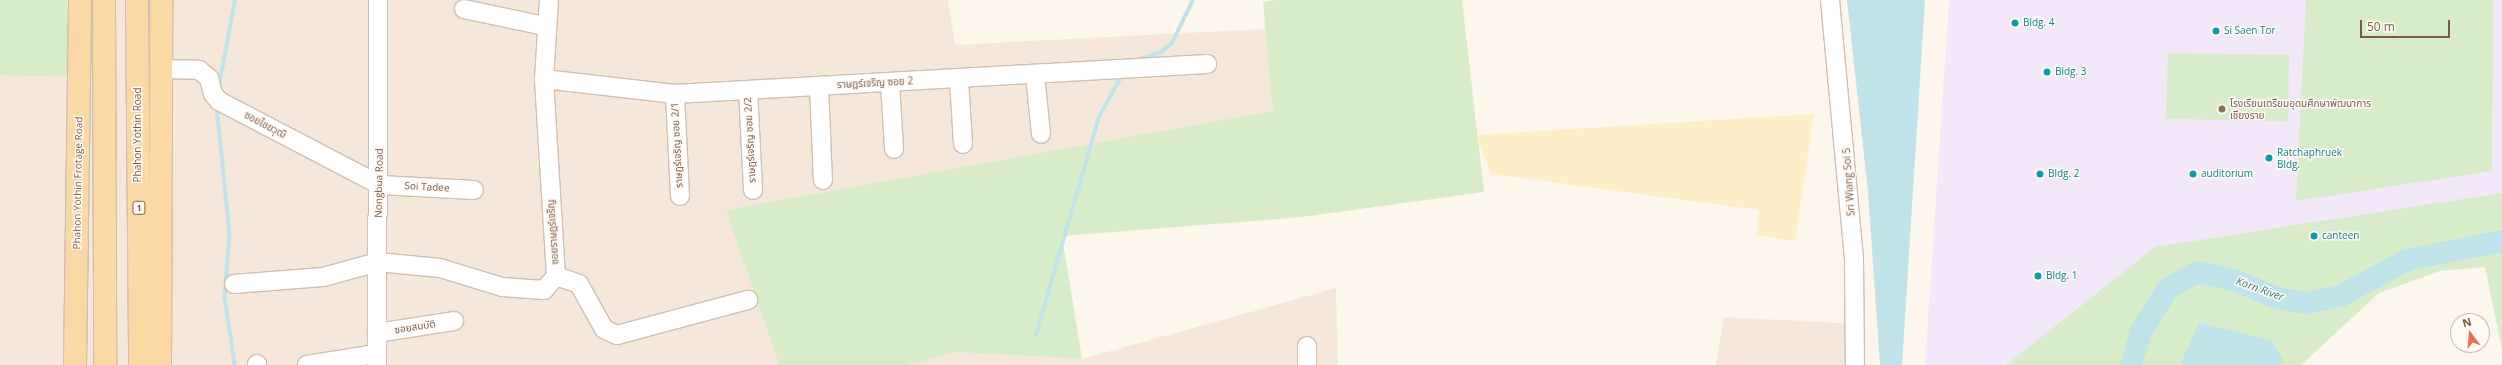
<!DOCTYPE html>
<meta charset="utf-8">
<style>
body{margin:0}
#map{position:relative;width:2502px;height:365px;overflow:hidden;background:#fdf6ec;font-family:"Open Sans","Noto Sans Thai",sans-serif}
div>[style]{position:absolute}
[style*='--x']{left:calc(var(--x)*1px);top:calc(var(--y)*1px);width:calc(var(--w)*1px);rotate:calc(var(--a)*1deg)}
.residential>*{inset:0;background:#f5e8da}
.education>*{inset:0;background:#f3e8fa}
.green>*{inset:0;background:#d8ecc9}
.sand>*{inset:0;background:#fcefc7}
.water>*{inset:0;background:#bfe3e8}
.stream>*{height:3.5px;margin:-1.75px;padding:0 1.75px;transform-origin:1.75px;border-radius:1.75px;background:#bfe3e8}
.river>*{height:22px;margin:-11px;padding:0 11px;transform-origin:11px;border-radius:11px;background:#bfe3e8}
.roads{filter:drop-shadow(1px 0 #d1beb0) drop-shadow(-1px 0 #d1beb0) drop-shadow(0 1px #d1beb0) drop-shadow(0 -1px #d1beb0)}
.minor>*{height:18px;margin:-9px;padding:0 9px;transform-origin:9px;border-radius:9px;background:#fff}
.major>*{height:22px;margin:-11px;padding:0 11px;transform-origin:11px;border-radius:11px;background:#fbd9a5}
.dots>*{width:11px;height:11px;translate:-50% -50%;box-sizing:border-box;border:2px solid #fffaf3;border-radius:50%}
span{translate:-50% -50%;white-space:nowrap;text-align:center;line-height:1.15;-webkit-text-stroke:3px #fffaf3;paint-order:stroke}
.shield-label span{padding:1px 3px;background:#fffaf3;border:1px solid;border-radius:3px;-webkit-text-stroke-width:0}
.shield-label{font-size:9px;color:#7a5c4d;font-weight:700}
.culture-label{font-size:10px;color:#0d838f}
.left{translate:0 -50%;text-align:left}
.street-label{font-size:10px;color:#7a5c4d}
.education-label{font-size:10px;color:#785e54}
.water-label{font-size:11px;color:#437c86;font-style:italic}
.north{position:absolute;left:2450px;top:313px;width:40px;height:40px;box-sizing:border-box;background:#fffaf3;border:1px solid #cabbb1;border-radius:50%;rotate:344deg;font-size:11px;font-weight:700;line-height:16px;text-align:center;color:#7a5c4d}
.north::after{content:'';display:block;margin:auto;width:14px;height:18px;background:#e76f51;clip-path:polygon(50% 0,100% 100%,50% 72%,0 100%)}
.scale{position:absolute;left:2360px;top:20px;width:90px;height:18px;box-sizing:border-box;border:2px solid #7a5c4d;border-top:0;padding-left:5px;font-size:12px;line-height:14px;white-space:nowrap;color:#7a5c4d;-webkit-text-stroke:3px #fffaf3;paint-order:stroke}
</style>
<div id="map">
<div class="residential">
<div style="clip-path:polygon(0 0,948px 0,955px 45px,1281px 28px,1289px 107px,1077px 163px,726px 210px,779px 365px,0 365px)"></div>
<div style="clip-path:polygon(1336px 288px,1338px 365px,910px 365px,957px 352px,1082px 359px)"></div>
<div style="clip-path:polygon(1724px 317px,1857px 324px,1855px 365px,1716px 365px)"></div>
</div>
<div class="education">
<div style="clip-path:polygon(1949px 0,2502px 0,2502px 219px,2117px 365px,1925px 365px)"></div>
</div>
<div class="green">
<div style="clip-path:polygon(0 0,74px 0,71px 77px,0 75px)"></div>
<div style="clip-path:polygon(1276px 0,1462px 0,1484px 192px,1302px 217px,1062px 236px,1082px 359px,957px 352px,910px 365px,779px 365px,726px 210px,1273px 111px,1263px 2px)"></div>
<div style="clip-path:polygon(2306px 0,2493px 0,2492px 171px,2296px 201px)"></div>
<div style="clip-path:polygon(2168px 53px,2289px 55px,2288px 121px,2166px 119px)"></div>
<div style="clip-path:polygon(2502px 193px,2502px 350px,2485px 267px,2440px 271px,2379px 293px,2301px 365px,2006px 365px,2155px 247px)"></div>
</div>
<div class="sand">
<div style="clip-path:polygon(1814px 114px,1795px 241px,1756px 235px,1759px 210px,1491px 174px,1476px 135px)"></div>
</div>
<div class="water">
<div style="clip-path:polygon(1847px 0,1925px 0,1902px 365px,1880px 365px,1868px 192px)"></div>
<div style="clip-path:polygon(2199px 323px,2271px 340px,2283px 360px,2279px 365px,2180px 365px)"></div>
</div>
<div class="stream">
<div style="--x:1138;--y:60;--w:24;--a:-19"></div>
<div style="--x:1161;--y:52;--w:14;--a:-39"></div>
<div style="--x:1172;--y:43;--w:48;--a:-64"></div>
<div style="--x:219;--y:86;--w:87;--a:-79.5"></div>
<div style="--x:217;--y:106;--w:129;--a:84.2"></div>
<div style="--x:230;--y:234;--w:63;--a:94.5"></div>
<div style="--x:225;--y:297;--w:69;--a:81.6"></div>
<div style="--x:1036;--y:335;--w:227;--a:-73.9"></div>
<div style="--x:1099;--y:117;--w:43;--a:-61.1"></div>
</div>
<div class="river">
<div style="--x:2131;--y:365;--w:34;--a:-73"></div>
<div style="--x:2141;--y:332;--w:50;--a:-58.8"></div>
<div style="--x:2167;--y:289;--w:35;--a:-29"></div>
<div style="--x:2198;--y:272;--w:37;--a:13"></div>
<div style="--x:2234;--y:280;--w:43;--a:23"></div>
<div style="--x:2274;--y:297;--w:33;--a:11"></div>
<div style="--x:2306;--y:303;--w:35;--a:-12"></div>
<div style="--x:2340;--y:296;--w:76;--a:-28.2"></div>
<div style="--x:2407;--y:260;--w:97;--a:-11.3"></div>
</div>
<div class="roads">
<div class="minor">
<div style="--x:1830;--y:0;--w:260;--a:84.7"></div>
<div style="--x:1854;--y:259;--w:106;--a:89.5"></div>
<div style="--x:464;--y:9;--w:83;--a:11.9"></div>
<div style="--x:160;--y:69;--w:39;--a:1"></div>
<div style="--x:199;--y:70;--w:13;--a:39"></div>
<div style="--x:209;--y:78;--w:16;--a:76"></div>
<div style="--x:213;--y:94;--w:9;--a:49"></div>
<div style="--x:219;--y:101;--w:182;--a:27.6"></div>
<div style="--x:380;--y:185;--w:94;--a:3"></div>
<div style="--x:1035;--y:75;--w:59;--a:84.2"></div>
<div style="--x:544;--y:79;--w:132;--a:6.5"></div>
<div style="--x:675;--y:94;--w:533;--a:-3.23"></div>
<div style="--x:959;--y:79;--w:65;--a:86.5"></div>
<div style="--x:890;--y:83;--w:66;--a:86.5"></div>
<div style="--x:819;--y:86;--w:94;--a:87.6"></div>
<div style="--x:748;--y:90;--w:100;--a:87.1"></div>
<div style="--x:675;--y:94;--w:102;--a:87.2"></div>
<div style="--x:556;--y:276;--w:24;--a:19"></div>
<div style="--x:579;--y:284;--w:51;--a:60.9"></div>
<div style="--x:604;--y:329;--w:14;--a:25"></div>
<div style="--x:617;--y:335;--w:136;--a:-15"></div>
<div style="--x:234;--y:284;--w:89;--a:-4.5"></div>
<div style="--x:323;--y:277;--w:57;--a:-15.3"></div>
<div style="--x:378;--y:262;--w:62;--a:5.5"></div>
<div style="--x:440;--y:268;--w:65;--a:17"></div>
<div style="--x:502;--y:287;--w:42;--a:4.1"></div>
<div style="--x:544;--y:290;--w:18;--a:-49"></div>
<div style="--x:556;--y:276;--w:197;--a:-93.5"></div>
<div style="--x:544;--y:79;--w:79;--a:-86.4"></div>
<div style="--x:377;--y:333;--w:78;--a:-8.9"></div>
<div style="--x:1307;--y:346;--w:19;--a:90"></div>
<div style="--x:257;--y:364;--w:1;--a:90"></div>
<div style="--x:307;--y:365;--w:70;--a:-9.1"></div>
<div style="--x:377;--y:365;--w:365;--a:-89.8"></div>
</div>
<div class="major">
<div style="--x:104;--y:0;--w:365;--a:89.8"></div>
<div style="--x:137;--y:0;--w:365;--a:89.5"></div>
<div style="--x:75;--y:365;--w:365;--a:-89.2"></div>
<div style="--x:160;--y:365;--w:365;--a:-89.8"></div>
</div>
</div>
<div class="dots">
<div style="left:2015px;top:23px;background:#0f9aa8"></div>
<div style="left:2216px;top:31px;background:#0f9aa8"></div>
<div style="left:2047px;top:72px;background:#0f9aa8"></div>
<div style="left:2222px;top:109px;background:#8d6e63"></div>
<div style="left:2269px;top:158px;background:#0f9aa8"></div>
<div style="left:2040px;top:174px;background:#0f9aa8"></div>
<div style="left:2193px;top:174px;background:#0f9aa8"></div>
<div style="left:2314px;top:236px;background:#0f9aa8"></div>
<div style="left:2038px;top:276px;background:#0f9aa8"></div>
</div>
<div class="shield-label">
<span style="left:139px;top:208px">1</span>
</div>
<div class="culture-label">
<span class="left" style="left:2023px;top:23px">Bldg. 4</span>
<span class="left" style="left:2224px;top:31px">Si Saen Tor</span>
<span class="left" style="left:2055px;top:72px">Bldg. 3</span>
<span class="left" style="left:2277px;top:158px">Ratchaphruek<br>Bldg.</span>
<span class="left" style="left:2048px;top:174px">Bldg. 2</span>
<span class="left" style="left:2201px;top:174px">auditorium</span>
<span class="left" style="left:2322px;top:236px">canteen</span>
<span class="left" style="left:2046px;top:276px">Bldg. 1</span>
</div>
<div class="street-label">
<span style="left:875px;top:83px;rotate:-3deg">ราษฎร์เจริญ ซอย 2</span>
<span style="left:265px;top:125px;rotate:28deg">ซอยไชยวุฒิ</span>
<span style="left:138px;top:135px;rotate:-90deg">Phahon Yothin Road</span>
<span style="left:750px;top:140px;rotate:-93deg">ราษฎร์เจริญ ซอย 2/2</span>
<span style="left:677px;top:145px;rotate:-93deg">ราษฎร์เจริญ ซอย 2/1</span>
<span style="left:1849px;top:182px;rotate:-94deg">Sri Wiang Soi 5</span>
<span style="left:78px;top:183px;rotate:-89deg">Phahon Yothin Frotage Road</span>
<span style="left:379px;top:183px;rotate:-89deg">Nongbua Road</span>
<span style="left:427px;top:187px;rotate:3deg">Soi Tadee</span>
<span style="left:553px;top:232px;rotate:-94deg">ซอยราษฎร์เจริญ</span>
<span style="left:415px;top:327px;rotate:-9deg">ซอยสมบัติ</span>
</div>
<div class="education-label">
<span class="left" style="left:2230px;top:109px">โรงเรียนเตรียมอุดมศึกษาพัฒนาการ<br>เชียงราย</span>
</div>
<div class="water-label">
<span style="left:2260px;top:289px;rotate:20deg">Korn River</span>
</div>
<div class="north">N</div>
<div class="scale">50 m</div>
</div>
